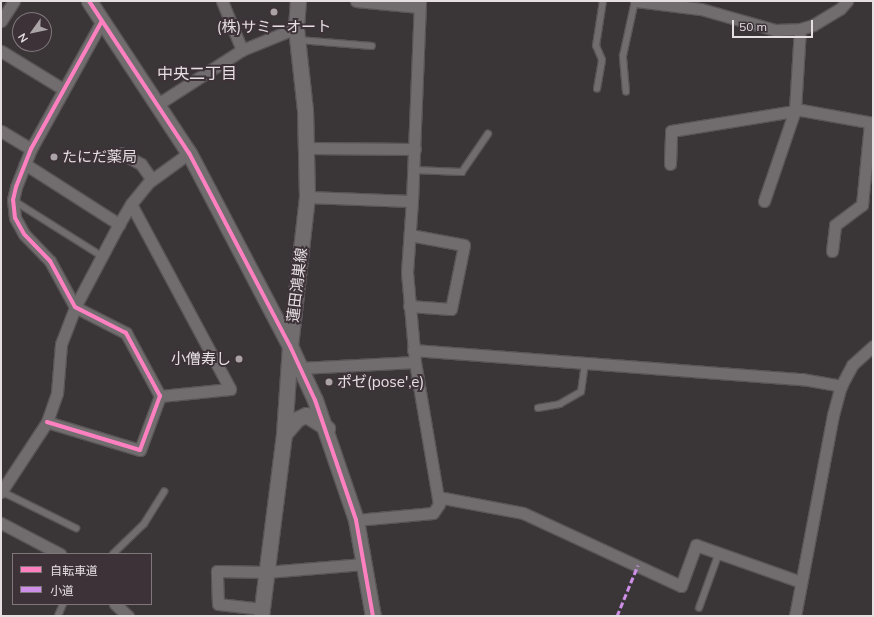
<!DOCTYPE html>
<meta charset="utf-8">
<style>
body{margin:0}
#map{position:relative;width:874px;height:617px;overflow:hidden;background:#3a3537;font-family:Mulish,"Noto Sans JP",sans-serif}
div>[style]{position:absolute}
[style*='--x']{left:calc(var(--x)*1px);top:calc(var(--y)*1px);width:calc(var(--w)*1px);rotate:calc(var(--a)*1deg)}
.roads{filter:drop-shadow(1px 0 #595456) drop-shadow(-1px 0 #595456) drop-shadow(0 1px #595456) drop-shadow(0 -1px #595456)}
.lane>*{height:5.5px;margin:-2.75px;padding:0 2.75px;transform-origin:2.75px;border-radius:2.75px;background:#716d6f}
.street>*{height:11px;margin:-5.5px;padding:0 5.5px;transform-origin:5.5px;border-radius:5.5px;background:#716d6f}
.secondary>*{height:15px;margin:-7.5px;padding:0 7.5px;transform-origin:7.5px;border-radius:7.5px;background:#716d6f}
.quiet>*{height:3px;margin-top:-1.5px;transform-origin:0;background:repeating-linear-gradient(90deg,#ce8fe9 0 6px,transparent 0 9px)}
.cycleway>*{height:4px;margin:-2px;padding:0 2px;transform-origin:2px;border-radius:2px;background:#ff80c0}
.dots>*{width:11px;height:11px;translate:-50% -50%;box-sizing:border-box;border:2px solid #3d3237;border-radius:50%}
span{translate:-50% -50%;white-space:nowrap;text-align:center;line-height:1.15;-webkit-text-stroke:4px #3d3237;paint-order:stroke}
.poi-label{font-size:15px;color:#e6dfe2}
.left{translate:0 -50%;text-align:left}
.right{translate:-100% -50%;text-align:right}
.street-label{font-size:15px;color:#e6dfe2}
.neighbourhood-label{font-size:16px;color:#e6dfe2}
.frame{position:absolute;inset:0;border:2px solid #e6dfe2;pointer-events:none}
.legend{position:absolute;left:12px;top:553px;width:140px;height:52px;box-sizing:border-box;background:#3d3237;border:1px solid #81777b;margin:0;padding:5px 7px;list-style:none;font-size:12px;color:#e6dfe2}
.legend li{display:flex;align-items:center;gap:8px;height:20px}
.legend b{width:20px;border:1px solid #81777b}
.north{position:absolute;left:12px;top:12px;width:40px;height:40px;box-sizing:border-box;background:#3d3237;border:1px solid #81777b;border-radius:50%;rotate:237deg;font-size:11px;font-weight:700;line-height:16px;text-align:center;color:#e6dfe2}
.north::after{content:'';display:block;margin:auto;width:14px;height:18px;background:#aaa4a6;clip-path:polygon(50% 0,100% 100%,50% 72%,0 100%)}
.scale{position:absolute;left:732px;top:20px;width:81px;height:18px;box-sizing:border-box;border:2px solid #e6dfe2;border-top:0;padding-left:5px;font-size:12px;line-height:14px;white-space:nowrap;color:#e6dfe2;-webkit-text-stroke:3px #3d3237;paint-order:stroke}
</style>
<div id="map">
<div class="roads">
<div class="lane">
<div style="--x:299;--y:40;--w:73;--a:4.7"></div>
<div style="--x:597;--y:89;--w:29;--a:-80"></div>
<div style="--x:602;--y:60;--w:15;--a:-113"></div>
<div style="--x:596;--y:46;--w:46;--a:-81.2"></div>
<div style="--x:626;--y:92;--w:36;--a:-95"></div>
<div style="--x:623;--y:56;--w:56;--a:-77.7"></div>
<div style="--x:414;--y:170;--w:48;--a:2.4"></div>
<div style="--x:462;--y:172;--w:46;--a:-55.6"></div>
<div style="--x:13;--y:200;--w:105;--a:32.2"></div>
<div style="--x:538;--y:408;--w:22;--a:-10"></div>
<div style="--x:560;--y:404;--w:24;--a:-30"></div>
<div style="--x:581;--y:392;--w:28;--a:-82"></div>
<div style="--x:1;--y:491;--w:84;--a:26.3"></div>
<div style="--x:113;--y:554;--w:43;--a:-44.1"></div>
<div style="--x:144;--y:524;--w:38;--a:-58"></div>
<div style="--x:699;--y:608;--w:59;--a:-70"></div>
<div style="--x:58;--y:616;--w:13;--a:-67"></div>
</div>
<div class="street">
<div style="--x:222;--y:1;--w:53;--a:67.8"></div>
<div style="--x:356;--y:1;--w:63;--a:5.4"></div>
<div style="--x:636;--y:1;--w:65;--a:7"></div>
<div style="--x:701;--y:9;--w:77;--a:15.8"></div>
<div style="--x:775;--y:30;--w:25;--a:-2"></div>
<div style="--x:800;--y:29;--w:14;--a:-17"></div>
<div style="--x:813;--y:25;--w:31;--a:-31"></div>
<div style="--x:840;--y:9;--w:11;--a:-49"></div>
<div style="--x:1;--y:21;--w:24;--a:-57"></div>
<div style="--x:1;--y:51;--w:73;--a:31.5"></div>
<div style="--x:158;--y:104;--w:100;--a:-32.7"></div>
<div style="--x:242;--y:50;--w:58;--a:-22.2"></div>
<div style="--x:1;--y:131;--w:35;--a:31"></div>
<div style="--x:306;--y:148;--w:109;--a:0.5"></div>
<div style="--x:121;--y:153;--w:23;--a:29"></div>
<div style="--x:141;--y:164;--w:19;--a:55"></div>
<div style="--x:25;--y:164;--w:112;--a:32.6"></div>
<div style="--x:670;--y:164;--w:33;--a:-88"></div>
<div style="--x:671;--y:131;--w:132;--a:-9.2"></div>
<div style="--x:801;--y:110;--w:73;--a:10.2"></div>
<div style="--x:307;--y:197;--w:105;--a:2.2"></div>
<div style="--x:764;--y:201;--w:96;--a:-71.2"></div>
<div style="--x:795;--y:110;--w:81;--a:-86.5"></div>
<div style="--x:131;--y:204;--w:210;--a:61.8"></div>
<div style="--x:230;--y:389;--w:70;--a:174.3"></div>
<div style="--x:832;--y:251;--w:26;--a:-83"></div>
<div style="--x:835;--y:225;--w:34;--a:-37"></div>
<div style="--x:862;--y:205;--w:82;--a:-84.4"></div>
<div style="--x:409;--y:306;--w:42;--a:4.1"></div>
<div style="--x:451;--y:309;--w:65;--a:-78.5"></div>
<div style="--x:464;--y:245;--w:55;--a:-169.5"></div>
<div style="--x:413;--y:350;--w:390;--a:4.3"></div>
<div style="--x:802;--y:379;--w:40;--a:10"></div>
<div style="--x:300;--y:368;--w:115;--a:-3"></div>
<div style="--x:47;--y:422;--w:97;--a:16.8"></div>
<div style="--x:140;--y:450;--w:58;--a:-69.7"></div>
<div style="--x:160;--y:396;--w:72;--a:-118.4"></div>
<div style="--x:126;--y:333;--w:57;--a:-153"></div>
<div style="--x:75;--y:307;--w:52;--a:-118.5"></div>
<div style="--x:50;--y:261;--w:37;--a:-134"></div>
<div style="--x:24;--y:234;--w:18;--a:-119"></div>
<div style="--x:15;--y:218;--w:18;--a:-96"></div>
<div style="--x:13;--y:200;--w:13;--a:-77"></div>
<div style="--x:16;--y:187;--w:41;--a:-68.5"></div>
<div style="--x:31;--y:149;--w:146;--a:-61"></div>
<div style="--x:1;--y:492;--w:84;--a:-56.7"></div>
<div style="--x:47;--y:422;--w:31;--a:-71"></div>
<div style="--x:57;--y:393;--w:49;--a:-85.3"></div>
<div style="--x:61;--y:344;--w:40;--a:-69"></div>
<div style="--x:75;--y:307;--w:94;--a:-62.1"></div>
<div style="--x:119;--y:224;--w:23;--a:-59"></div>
<div style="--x:131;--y:204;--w:28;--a:-51"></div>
<div style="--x:149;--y:182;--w:49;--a:-35.9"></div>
<div style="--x:438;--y:497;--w:86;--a:10.7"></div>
<div style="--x:523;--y:513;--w:174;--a:24.8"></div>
<div style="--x:681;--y:586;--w:44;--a:-69.9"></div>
<div style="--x:696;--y:545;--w:111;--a:19.4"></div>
<div style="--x:356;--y:520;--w:77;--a:-5.2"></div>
<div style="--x:433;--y:513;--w:11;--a:-56"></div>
<div style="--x:439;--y:504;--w:144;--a:-99.6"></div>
<div style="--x:415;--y:362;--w:90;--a:-95.1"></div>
<div style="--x:407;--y:272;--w:71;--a:-86"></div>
<div style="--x:412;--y:201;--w:200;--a:-87.7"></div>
<div style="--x:1;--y:523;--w:67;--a:27.7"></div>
<div style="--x:115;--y:604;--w:18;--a:43"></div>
<div style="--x:262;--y:609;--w:44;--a:-173.5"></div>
<div style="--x:218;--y:604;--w:33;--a:-92"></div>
<div style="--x:217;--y:571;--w:49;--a:1.2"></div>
<div style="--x:266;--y:572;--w:98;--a:-4.7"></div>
<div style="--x:795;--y:616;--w:205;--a:-79.3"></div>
<div style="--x:833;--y:415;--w:30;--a:-75"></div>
<div style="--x:841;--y:386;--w:24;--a:-62"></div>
<div style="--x:852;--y:365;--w:28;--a:-42"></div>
</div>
<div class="secondary">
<div style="--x:89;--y:1;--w:182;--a:56.7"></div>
<div style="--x:189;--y:153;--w:218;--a:62.4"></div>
<div style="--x:290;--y:346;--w:60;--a:65.2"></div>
<div style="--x:315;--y:400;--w:127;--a:71.1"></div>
<div style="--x:356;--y:520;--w:97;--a:80"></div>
<div style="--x:284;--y:434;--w:20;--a:-49"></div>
<div style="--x:297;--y:419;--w:10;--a:-24"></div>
<div style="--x:306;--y:415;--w:25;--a:32"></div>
<div style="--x:261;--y:616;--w:183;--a:-82.8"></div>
<div style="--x:284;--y:434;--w:88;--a:-86.1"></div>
<div style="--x:290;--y:346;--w:150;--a:-83.5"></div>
<div style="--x:307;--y:197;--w:87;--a:-91.3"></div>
<div style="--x:305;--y:110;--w:82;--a:-96.3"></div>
<div style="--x:296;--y:28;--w:27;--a:-86"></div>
</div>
</div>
<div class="quiet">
<div style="--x:617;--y:616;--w:55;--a:-67.6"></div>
</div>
<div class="cycleway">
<div style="--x:89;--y:1;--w:182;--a:56.7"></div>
<div style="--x:189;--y:153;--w:218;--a:62.4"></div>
<div style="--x:290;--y:346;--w:60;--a:65.2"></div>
<div style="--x:315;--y:400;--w:127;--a:71.1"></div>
<div style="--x:356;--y:520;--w:97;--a:80"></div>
<div style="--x:47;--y:422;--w:97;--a:16.8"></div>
<div style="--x:140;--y:450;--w:58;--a:-69.7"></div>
<div style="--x:160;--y:396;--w:72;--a:-118.4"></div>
<div style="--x:126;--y:333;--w:57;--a:-153"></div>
<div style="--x:75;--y:307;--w:52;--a:-118.5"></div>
<div style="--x:50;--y:261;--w:37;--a:-134"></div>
<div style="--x:24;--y:234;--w:18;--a:-119"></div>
<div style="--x:15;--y:218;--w:18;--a:-96"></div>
<div style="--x:13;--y:200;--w:13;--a:-77"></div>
<div style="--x:16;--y:187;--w:41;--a:-68.5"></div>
<div style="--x:31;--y:149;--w:146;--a:-61"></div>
</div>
<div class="dots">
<div style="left:274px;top:12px;background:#aaa4a6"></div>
<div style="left:54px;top:157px;background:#aaa4a6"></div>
<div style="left:239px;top:359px;background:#aaa4a6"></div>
<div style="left:329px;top:382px;background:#aaa4a6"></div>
</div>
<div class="poi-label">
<span style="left:274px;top:27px">(株)サミーオート</span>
<span class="left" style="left:62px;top:157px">たにだ薬局</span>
<span class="right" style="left:231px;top:359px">小僧寿し</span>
<span class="left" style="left:337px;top:382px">ポゼ(pose',e)</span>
</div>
<div class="street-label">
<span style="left:297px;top:285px;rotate:-83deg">蓮田鴻巣線</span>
</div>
<div class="neighbourhood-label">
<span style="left:197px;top:73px">中央二丁目</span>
</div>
<div class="frame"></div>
<ul class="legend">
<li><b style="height:5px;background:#ff80c0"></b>自転車道</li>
<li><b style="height:5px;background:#ce8fe9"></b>小道</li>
</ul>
<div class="north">N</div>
<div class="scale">50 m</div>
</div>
